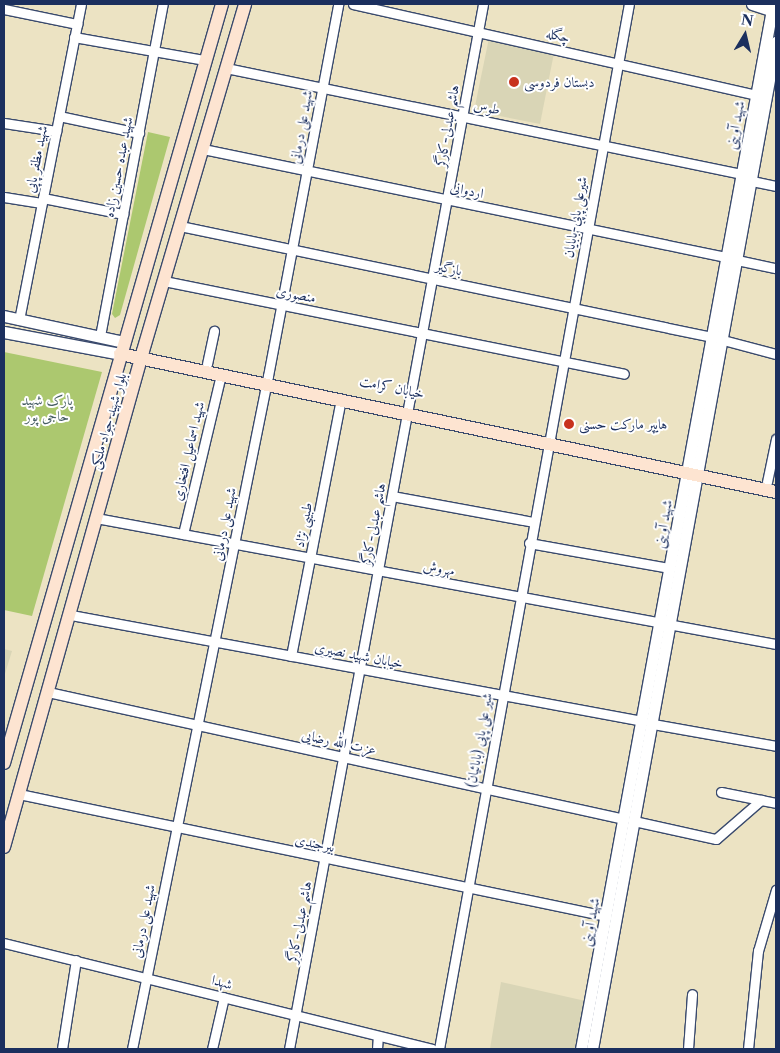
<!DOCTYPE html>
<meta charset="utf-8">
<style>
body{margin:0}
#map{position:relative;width:780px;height:1053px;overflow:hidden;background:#ece3c3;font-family:"Libre Caslon Text",Amiri,serif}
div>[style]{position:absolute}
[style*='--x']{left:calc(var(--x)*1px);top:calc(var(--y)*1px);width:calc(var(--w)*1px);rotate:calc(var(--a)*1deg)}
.built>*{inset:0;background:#d9d5b6}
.green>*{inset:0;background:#acc86f}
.roads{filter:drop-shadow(1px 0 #3a4a6d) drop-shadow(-1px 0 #3a4a6d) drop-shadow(0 1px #3a4a6d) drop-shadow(0 -1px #3a4a6d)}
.minor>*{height:9px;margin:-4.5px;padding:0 4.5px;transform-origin:4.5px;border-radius:4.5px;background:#fff}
.tertiary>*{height:11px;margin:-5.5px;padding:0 5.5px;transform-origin:5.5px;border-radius:5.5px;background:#fff}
.secondary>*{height:12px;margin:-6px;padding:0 6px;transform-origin:6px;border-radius:6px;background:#fde4d1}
.dots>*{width:14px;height:14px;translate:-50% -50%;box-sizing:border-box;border:2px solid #fff;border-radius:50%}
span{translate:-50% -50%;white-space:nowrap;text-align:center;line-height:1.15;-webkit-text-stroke:4px #fff;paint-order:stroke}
.street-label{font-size:14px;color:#1b2f5e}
.poi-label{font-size:14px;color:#1b2f5e}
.left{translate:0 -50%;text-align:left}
.park-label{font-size:14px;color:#465d63}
.frame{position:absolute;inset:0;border:5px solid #1b2f5e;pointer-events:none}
.north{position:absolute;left:720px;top:10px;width:50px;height:50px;-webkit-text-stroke:4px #fff;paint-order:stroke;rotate:9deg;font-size:14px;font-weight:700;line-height:20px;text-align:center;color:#1b2f5e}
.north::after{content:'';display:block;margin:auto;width:18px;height:22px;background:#1b2f5e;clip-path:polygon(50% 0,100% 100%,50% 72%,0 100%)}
</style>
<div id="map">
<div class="built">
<div style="clip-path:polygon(489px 38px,554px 53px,540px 124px,474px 111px)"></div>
<div style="clip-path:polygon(4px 649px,12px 651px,4px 677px)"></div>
<div style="clip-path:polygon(501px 982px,590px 1002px,581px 1049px,490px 1049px)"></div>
</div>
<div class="green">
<div style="clip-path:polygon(148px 132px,170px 137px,120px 315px,115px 318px,112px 314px)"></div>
<div style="clip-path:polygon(4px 352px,102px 372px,32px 616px,4px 610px)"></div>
</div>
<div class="roads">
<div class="minor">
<div style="--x:353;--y:4;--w:413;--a:12.7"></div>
<div style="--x:4;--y:9;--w:75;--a:11.6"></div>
<div style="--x:74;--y:37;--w:133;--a:10"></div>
<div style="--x:226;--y:68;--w:527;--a:11.61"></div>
<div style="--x:59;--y:116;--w:82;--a:12"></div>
<div style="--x:4;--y:123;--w:53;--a:8.7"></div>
<div style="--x:203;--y:149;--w:534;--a:11.67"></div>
<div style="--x:752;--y:181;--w:25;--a:12"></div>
<div style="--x:4;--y:197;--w:38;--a:9"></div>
<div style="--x:43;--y:198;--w:82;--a:11.3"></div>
<div style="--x:180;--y:226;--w:543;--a:11.79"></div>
<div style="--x:737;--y:260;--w:40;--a:12"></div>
<div style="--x:164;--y:281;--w:469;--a:11.4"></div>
<div style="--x:19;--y:320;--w:322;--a:-78.9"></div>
<div style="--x:100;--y:336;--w:338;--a:-79.3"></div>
<div style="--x:723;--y:340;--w:55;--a:14.8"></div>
<div style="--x:207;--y:364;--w:34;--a:-78"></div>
<div style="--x:767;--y:482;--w:44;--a:-78.2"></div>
<div style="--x:392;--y:496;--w:143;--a:10.4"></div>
<div style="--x:96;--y:518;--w:692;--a:10.5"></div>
<div style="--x:183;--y:534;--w:163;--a:-76.6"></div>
<div style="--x:529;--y:543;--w:143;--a:10.1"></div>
<div style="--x:71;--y:615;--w:582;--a:10.5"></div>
<div style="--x:291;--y:656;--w:262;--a:-79"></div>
<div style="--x:48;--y:692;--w:590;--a:12.43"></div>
<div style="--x:653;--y:724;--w:125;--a:10.1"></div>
<div style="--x:721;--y:792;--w:41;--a:11.3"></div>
<div style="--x:19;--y:794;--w:600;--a:11.74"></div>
<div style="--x:634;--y:821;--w:84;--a:12.4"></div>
<div style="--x:716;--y:839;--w:60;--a:-40.9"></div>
<div style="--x:761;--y:800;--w:15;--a:11"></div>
<div style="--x:4;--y:943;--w:441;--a:13.9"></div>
<div style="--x:62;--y:1049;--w:90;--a:-81.1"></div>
<div style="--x:132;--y:1049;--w:687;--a:-78.58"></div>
<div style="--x:268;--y:376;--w:379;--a:-79.3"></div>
<div style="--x:212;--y:1049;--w:53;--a:-77"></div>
<div style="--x:289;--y:1049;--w:1063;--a:-79.48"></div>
<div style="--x:377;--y:1049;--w:13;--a:-86"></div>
<div style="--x:439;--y:1049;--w:1062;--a:-79.7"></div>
<div style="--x:688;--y:1049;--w:55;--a:-85.8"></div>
<div style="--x:748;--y:1049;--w:99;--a:-84.2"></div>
<div style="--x:758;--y:951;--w:64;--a:-73.6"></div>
</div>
<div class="tertiary">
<div style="--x:752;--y:4;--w:25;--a:18"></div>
<div style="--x:4;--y:316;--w:122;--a:12.3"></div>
<div style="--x:4;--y:332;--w:118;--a:10.7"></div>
<div style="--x:581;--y:1049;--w:1062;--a:-79.59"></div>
<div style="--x:592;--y:1049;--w:1024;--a:-79.65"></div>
</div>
<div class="secondary">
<div style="--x:120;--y:354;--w:670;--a:11.88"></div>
<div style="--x:4;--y:763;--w:790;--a:-73.97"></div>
<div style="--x:4;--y:847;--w:515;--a:-74.34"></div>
<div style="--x:143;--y:351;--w:362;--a:-73.6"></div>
</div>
</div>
<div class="dots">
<div style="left:514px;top:82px;background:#c8321e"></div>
<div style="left:569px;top:424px;background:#c8321e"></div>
</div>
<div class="street-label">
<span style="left:558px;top:35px;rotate:13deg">چگله</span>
<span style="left:487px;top:107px;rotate:12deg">طوس</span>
<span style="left:735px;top:125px;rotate:-79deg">شهید آوینی</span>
<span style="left:447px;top:126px;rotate:-80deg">هاشم عبدلی-کارگر</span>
<span style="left:301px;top:127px;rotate:-80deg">شهید علی درمانی</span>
<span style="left:36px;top:159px;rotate:-79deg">شهید مظفر پاپی</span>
<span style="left:118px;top:167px;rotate:-79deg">شهید عبده حسین زاده</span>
<span style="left:467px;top:190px;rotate:12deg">اردوانی</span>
<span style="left:575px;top:217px;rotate:-80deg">شیرعلی پاپی-بابایان</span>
<span style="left:449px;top:268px;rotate:12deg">بازگیر</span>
<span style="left:296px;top:294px;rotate:11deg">منصوری</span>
<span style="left:392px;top:387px;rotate:12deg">خیابان کرامت</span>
<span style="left:108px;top:421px;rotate:-74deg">بلوار شهید جواد ملکی</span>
<span style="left:188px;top:451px;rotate:-77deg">شهید اسماعیل افتخاری</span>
<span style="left:224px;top:524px;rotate:-79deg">شهید علی درمانی</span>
<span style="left:373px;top:524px;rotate:-79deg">هاشم عبدلی-کارگر</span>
<span style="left:663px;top:524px;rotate:-80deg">شهید آوینی</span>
<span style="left:303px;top:525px;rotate:-79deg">طبیبی نژاد</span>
<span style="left:439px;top:568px;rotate:10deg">مهروش</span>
<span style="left:359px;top:655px;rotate:11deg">خیابان شهید نصیری</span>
<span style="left:479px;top:740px;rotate:-80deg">شیر علی پاپی (بابائیان)</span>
<span style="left:339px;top:742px;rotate:12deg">عزت الله رضایی</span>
<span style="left:315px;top:843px;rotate:12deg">بیرجندی</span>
<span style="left:143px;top:921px;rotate:-79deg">شهید علی درمانی</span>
<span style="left:299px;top:922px;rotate:-79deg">هاشم عبدلی-کارگر</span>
<span style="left:590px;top:922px;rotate:-79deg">شهید آوینی</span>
<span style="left:222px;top:982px;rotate:15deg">شهدا</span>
</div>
<div class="poi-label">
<span class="left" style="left:524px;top:82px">دبستان فردوسی</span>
<span class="left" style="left:579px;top:424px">هایپر مارکت حسنی</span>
</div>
<div class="park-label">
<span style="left:47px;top:408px">پارک شهید<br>حاجی پور</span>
</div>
<div class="frame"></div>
<div class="north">N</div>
</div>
